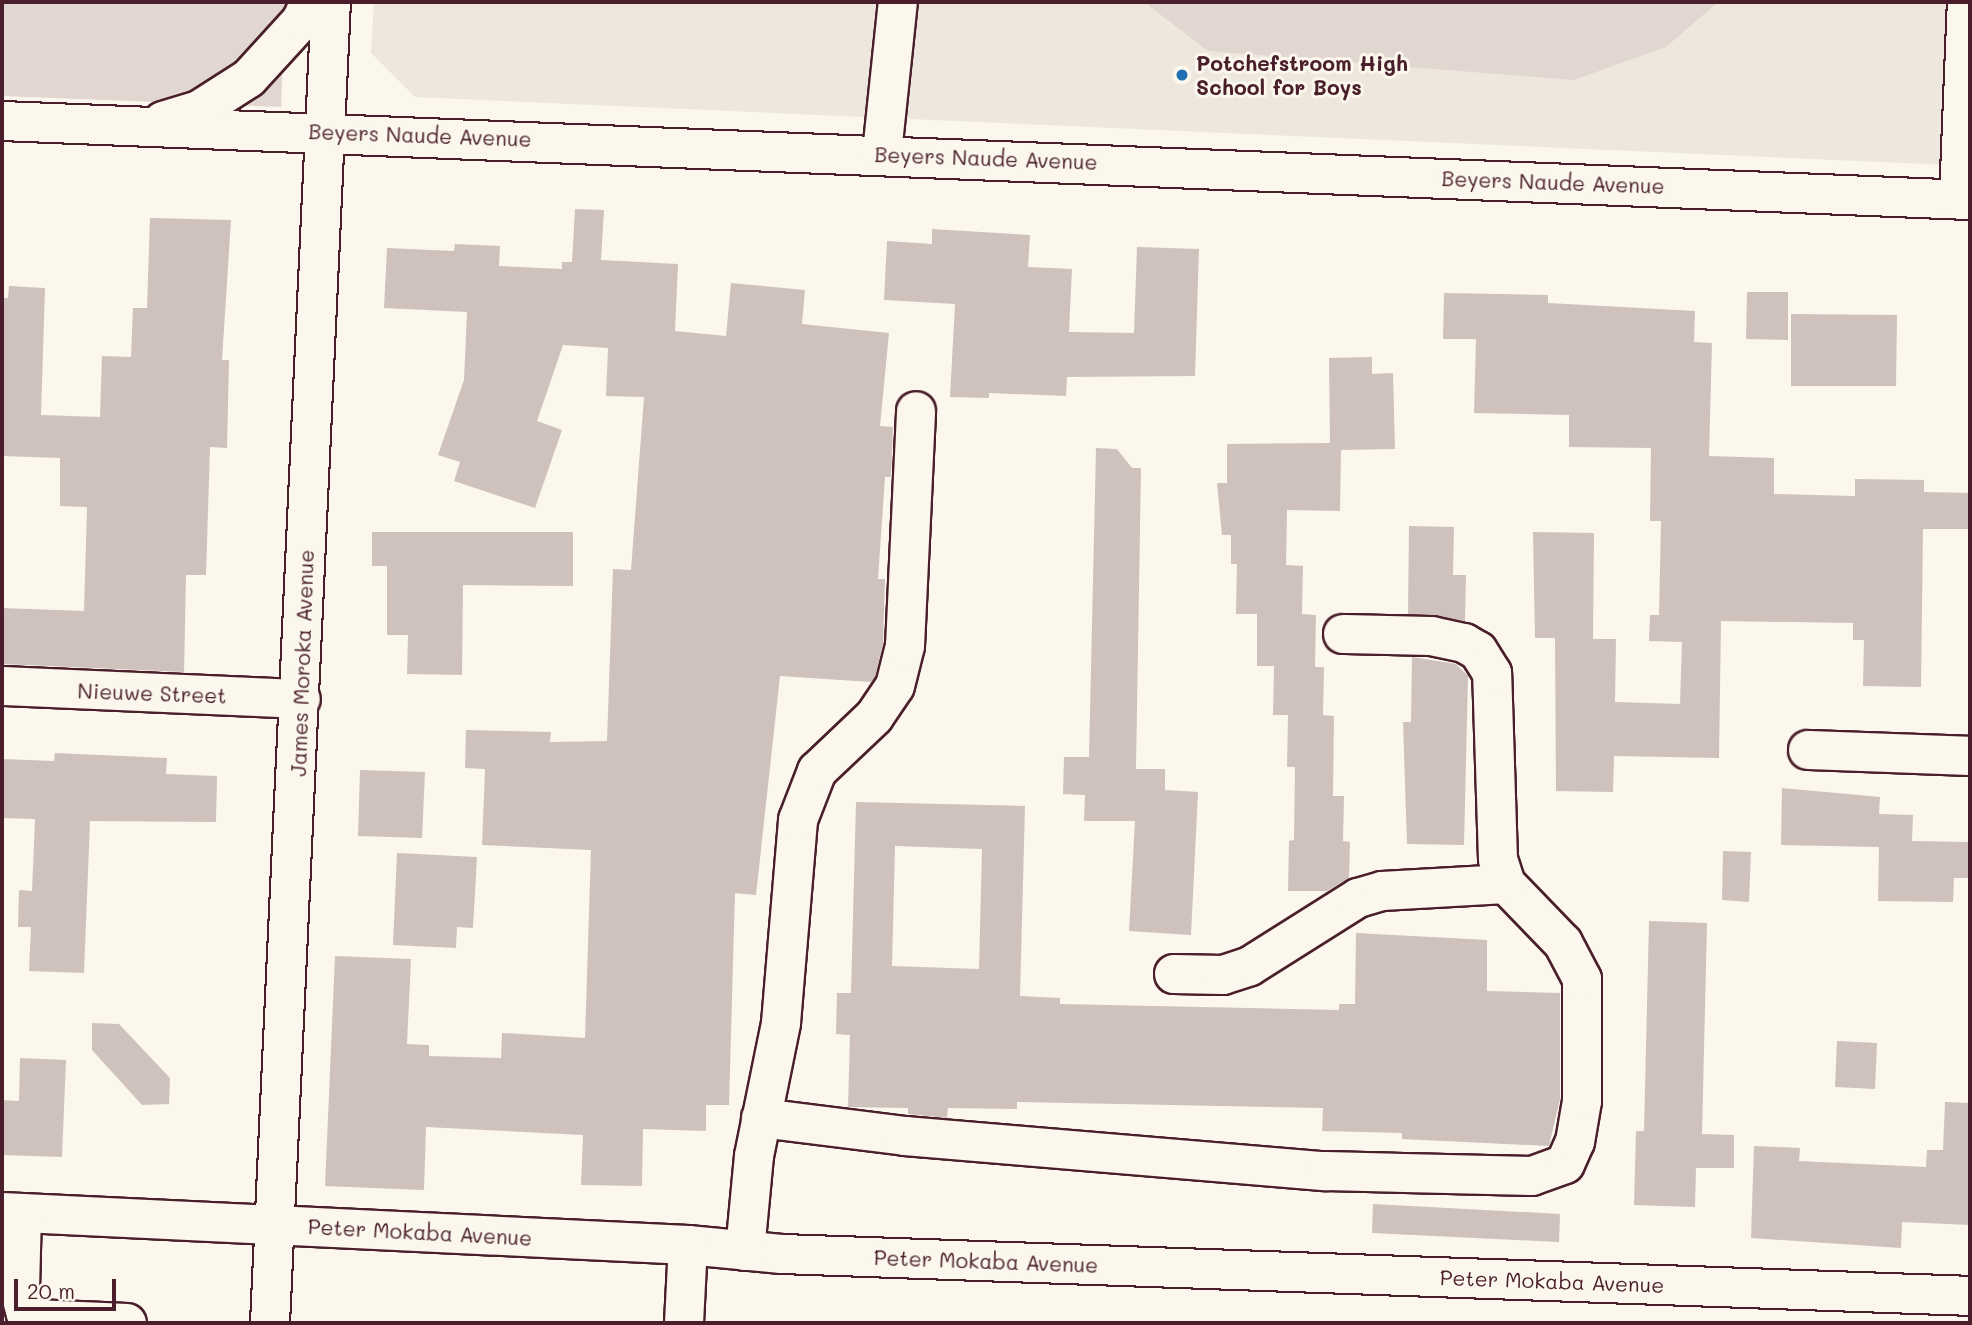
<!DOCTYPE html>
<style>
body{margin:0}
#map{position:relative;width:1972px;height:1325px;overflow:hidden;background:#fbf7ec;font-family:Mali,sans-serif}
div>[style]{position:absolute}
[style*='--x']{left:calc(var(--x)*1px);top:calc(var(--y)*1px);width:calc(var(--w)*1px);rotate:calc(var(--a)*1deg)}
.built>*{inset:0;background:#eee7de}
.green>*{inset:0;background:#e2d7d0}
.building>*{inset:0;background:#cfc2bc}
.roads{filter:drop-shadow(2px 0 #4a1f2b) drop-shadow(-2px 0 #4a1f2b) drop-shadow(0 2px #4a1f2b) drop-shadow(0 -2px #4a1f2b)}
.minor>*{height:38px;margin:-19px;padding:0 19px;transform-origin:19px;border-radius:19px;background:#fbf7ec}
.dots>*{width:19px;height:19px;translate:-50% -50%;box-sizing:border-box;border:4px solid #fbf7ec;border-radius:50%}
span{translate:-50% -50%;white-space:nowrap;text-align:center;line-height:1.15;-webkit-text-stroke:6px #fbf7ec;paint-order:stroke}
.poi-label{font-size:21px;color:#4a1f2b;font-weight:700}
.left{translate:0 -50%;text-align:left}
.street-label{font-size:21px;color:#4a1f2b}
.frame{position:absolute;inset:0;border:4px solid #4a1f2b;pointer-events:none}
.scale{position:absolute;left:14px;top:1279px;width:102px;height:32px;box-sizing:border-box;border:4px solid #4a1f2b;border-top:0;padding-left:9px;font-size:21px;line-height:24px;white-space:nowrap;color:#4a1f2b;-webkit-text-stroke:5px #fbf7ec;paint-order:stroke}
</style>
<div id="map">
<div class="built">
<div style="clip-path:polygon(374px 2px,1970px 2px,1970px 166px,415px 97px,371px 53px)"></div>
</div>
<div class="green">
<div style="clip-path:polygon(2px 2px,285px 2px,281px 107px,2px 96px)"></div>
<div style="clip-path:polygon(1144px 2px,1718px 2px,1666px 47px,1574px 80px,1208px 51px)"></div>
</div>
<div class="building">
<div style="clip-path:polygon(575px 209px,604px 210px,601px 260px,678px 264px,675px 331px,726px 336px,731px 283px,805px 290px,802px 324px,889px 333px,880px 426px,893px 427px,891px 477px,885px 477px,878px 579px,885px 579px,883px 643px,875px 677px,871px 682px,780px 676px,756px 895px,735px 893px,729px 1105px,706px 1105px,706px 1131px,643px 1129px,642px 1186px,581px 1185px,583px 1135px,426px 1127px,424px 1190px,325px 1186px,335px 956px,411px 959px,407px 1044px,429px 1045px,429px 1056px,501px 1058px,502px 1033px,585px 1038px,591px 850px,482px 845px,485px 769px,465px 768px,466px 730px,551px 732px,550px 742px,607px 741px,613px 569px,631px 570px,644px 397px,606px 396px,608px 348px,563px 345px,537px 421px,562px 430px,535px 508px,454px 481px,460px 462px,438px 455px,464px 380px,467px 312px,384px 308px,387px 248px,454px 251px,455px 244px,500px 246px,499px 266px,562px 269px,562px 262px,572px 262px)"></div>
<div style="clip-path:polygon(150px 218px,231px 220px,222px 360px,229px 360px,227px 448px,210px 447px,206px 575px,186px 575px,184px 672px,2px 664px,2px 608px,84px 611px,87px 507px,60px 506px,60px 458px,2px 456px,2px 298px,8px 298px,9px 286px,45px 288px,41px 415px,100px 417px,102px 356px,131px 357px,133px 308px,147px 308px)"></div>
<div style="clip-path:polygon(932px 229px,1030px 235px,1028px 267px,1072px 269px,1069px 332px,1134px 333px,1137px 247px,1199px 249px,1195px 376px,1067px 377px,1066px 396px,989px 393px,989px 398px,950px 397px,955px 304px,884px 300px,887px 241px,932px 244px)"></div>
<div style="clip-path:polygon(1747px 292px,1788px 292px,1788px 340px,1746px 339px)"></div>
<div style="clip-path:polygon(1444px 293px,1548px 295px,1548px 303px,1695px 311px,1694px 342px,1712px 343px,1709px 456px,1774px 458px,1774px 494px,1855px 496px,1855px 479px,1924px 480px,1924px 492px,1970px 493px,1970px 529px,1923px 529px,1921px 687px,1863px 686px,1864px 640px,1853px 640px,1853px 623px,1721px 621px,1719px 758px,1614px 756px,1613px 792px,1556px 791px,1555px 638px,1535px 638px,1533px 532px,1594px 533px,1593px 639px,1616px 639px,1615px 702px,1680px 704px,1682px 642px,1649px 641px,1650px 615px,1659px 615px,1661px 521px,1650px 521px,1651px 448px,1569px 447px,1569px 415px,1474px 413px,1476px 339px,1443px 339px)"></div>
<div style="clip-path:polygon(1791px 314px,1897px 315px,1896px 386px,1791px 386px)"></div>
<div style="clip-path:polygon(1372px 357px,1372px 374px,1393px 373px,1395px 449px,1341px 450px,1340px 511px,1287px 510px,1286px 565px,1303px 566px,1302px 614px,1316px 615px,1315px 667px,1324px 667px,1323px 715px,1334px 716px,1333px 796px,1344px 796px,1343px 841px,1350px 842px,1349px 878px,1327px 891px,1288px 891px,1289px 841px,1294px 840px,1295px 767px,1287px 767px,1288px 715px,1273px 715px,1274px 666px,1257px 666px,1257px 614px,1236px 614px,1237px 564px,1231px 564px,1231px 535px,1222px 535px,1217px 483px,1227px 483px,1227px 444px,1330px 443px,1329px 358px)"></div>
<div style="clip-path:polygon(1096px 448px,1117px 449px,1132px 468px,1141px 468px,1136px 769px,1165px 769px,1165px 790px,1198px 792px,1191px 935px,1129px 931px,1135px 821px,1084px 821px,1085px 795px,1063px 794px,1064px 757px,1089px 757px)"></div>
<div style="clip-path:polygon(1409px 526px,1454px 527px,1453px 575px,1466px 575px,1465px 621px,1408px 614px)"></div>
<div style="clip-path:polygon(372px 532px,573px 532px,573px 586px,463px 585px,462px 675px,407px 674px,408px 635px,387px 635px,387px 566px,372px 566px)"></div>
<div style="clip-path:polygon(1412px 657px,1456px 664px,1468px 676px,1464px 845px,1407px 844px,1403px 722px,1411px 722px)"></div>
<div style="clip-path:polygon(55px 753px,167px 758px,166px 774px,217px 776px,216px 822px,90px 821px,84px 973px,29px 971px,31px 927px,18px 927px,19px 890px,32px 891px,35px 819px,2px 818px,2px 759px,54px 761px)"></div>
<div style="clip-path:polygon(360px 770px,425px 772px,422px 838px,358px 836px)"></div>
<div style="clip-path:polygon(1782px 788px,1880px 797px,1879px 814px,1913px 815px,1912px 841px,1970px 842px,1970px 878px,1954px 878px,1953px 902px,1878px 901px,1879px 847px,1781px 845px)"></div>
<div style="clip-path:polygon(evenodd,856px 802px,1025px 806px,1020px 996px,1060px 998px,1060px 1004px,1339px 1010px,1339px 1004px,1355px 1004px,1356px 933px,1487px 940px,1487px 991px,1560px 993px,1560px 1099px,1549px 1146px,1402px 1139px,1402px 1133px,1322px 1131px,1323px 1108px,1017px 1102px,1017px 1109px,948px 1108px,947px 1118px,908px 1114px,908px 1108px,848px 1107px,850px 1035px,836px 1034px,837px 993px,851px 993px,856px 802px,895px 846px,982px 849px,979px 969px,892px 966px,895px 846px)"></div>
<div style="clip-path:polygon(1723px 851px,1751px 852px,1749px 902px,1722px 900px)"></div>
<div style="clip-path:polygon(397px 853px,477px 857px,473px 928px,457px 927px,456px 948px,393px 945px)"></div>
<div style="clip-path:polygon(1649px 921px,1707px 923px,1702px 1134px,1734px 1135px,1734px 1168px,1696px 1168px,1695px 1207px,1634px 1205px,1636px 1131px,1644px 1131px)"></div>
<div style="clip-path:polygon(92px 1023px,119px 1024px,170px 1078px,169px 1104px,142px 1105px,92px 1050px)"></div>
<div style="clip-path:polygon(1837px 1041px,1877px 1043px,1875px 1089px,1835px 1087px)"></div>
<div style="clip-path:polygon(20px 1058px,66px 1060px,62px 1157px,2px 1155px,2px 1100px,19px 1101px)"></div>
<div style="clip-path:polygon(1945px 1102px,1970px 1103px,1970px 1225px,1902px 1222px,1901px 1248px,1751px 1238px,1754px 1146px,1800px 1148px,1799px 1161px,1926px 1167px,1927px 1150px,1943px 1150px)"></div>
<div style="clip-path:polygon(1373px 1204px,1560px 1214px,1559px 1242px,1372px 1233px)"></div>
</div>
<div class="roads">
<div class="minor">
<div style="--x:2;--y:121;--w:1970;--a:2.3"></div>
<div style="--x:163;--y:121;--w:38;--a:-17"></div>
<div style="--x:199;--y:110;--w:59;--a:-32.6"></div>
<div style="--x:249;--y:78;--w:77;--a:-47.6"></div>
<div style="--x:301;--y:21;--w:21;--a:-65"></div>
<div style="--x:882;--y:153;--w:152;--a:-84"></div>
<div style="--x:1959;--y:199;--w:197;--a:-87.7"></div>
<div style="--x:2;--y:686;--w:299;--a:2.5"></div>
<div style="--x:1808;--y:750;--w:162;--a:2.1"></div>
<div style="--x:1174;--y:974;--w:49;--a:1.2"></div>
<div style="--x:1223;--y:975;--w:28;--a:-18"></div>
<div style="--x:1250;--y:966;--w:128;--a:-32.2"></div>
<div style="--x:1358;--y:898;--w:25;--a:-16"></div>
<div style="--x:1382;--y:891;--w:124;--a:-3.2"></div>
<div style="--x:761;--y:1118;--w:145;--a:7.1"></div>
<div style="--x:905;--y:1136;--w:422;--a:4.8"></div>
<div style="--x:1326;--y:1171;--w:206;--a:1.4"></div>
<div style="--x:1532;--y:1176;--w:35;--a:-20"></div>
<div style="--x:1565;--y:1164;--w:24;--a:-66"></div>
<div style="--x:1575;--y:1142;--w:42;--a:-80.3"></div>
<div style="--x:1582;--y:1101;--w:122;--a:-90"></div>
<div style="--x:1582;--y:979;--w:41;--a:-117.8"></div>
<div style="--x:1563;--y:943;--w:82;--a:-134"></div>
<div style="--x:1506;--y:884;--w:25;--a:-108"></div>
<div style="--x:1498;--y:860;--w:187;--a:-91.8"></div>
<div style="--x:1492;--y:673;--w:26;--a:-122"></div>
<div style="--x:1478;--y:651;--w:16;--a:-150"></div>
<div style="--x:1464;--y:643;--w:33;--a:-168"></div>
<div style="--x:1432;--y:636;--w:89;--a:-178.7"></div>
<div style="--x:2;--y:1212;--w:687;--a:2.75"></div>
<div style="--x:688;--y:1245;--w:94;--a:5.5"></div>
<div style="--x:782;--y:1254;--w:1189;--a:2.02"></div>
<div style="--x:22;--y:1213;--w:79;--a:91.5"></div>
<div style="--x:20;--y:1292;--w:23;--a:75"></div>
<div style="--x:26;--y:1314;--w:9;--a:32"></div>
<div style="--x:34;--y:1319;--w:93;--a:2.5"></div>
<div style="--x:745;--y:1251;--w:95;--a:-84.6"></div>
<div style="--x:754;--y:1156;--w:136;--a:-78.5"></div>
<div style="--x:781;--y:1023;--w:204;--a:-85.2"></div>
<div style="--x:798;--y:820;--w:53;--a:-68.8"></div>
<div style="--x:817;--y:771;--w:79;--a:-43.5"></div>
<div style="--x:874;--y:717;--w:37;--a:-56"></div>
<div style="--x:895;--y:686;--w:41;--a:-76"></div>
<div style="--x:905;--y:646;--w:235;--a:-87.3"></div>
<div style="--x:270;--y:1323;--w:1322;--a:-87.36"></div>
<div style="--x:684;--y:1323;--w:78;--a:-87.1"></div>
</div>
</div>
<div class="dots">
<div style="left:1182px;top:75px;background:#1f6fb2"></div>
</div>
<div class="poi-label">
<span class="left" style="left:1196px;top:75px">Potchefstroom High<br>School for Boys</span>
</div>
<div class="street-label">
<span style="left:420px;top:135px;rotate:2deg">Beyers Naude Avenue</span>
<span style="left:986px;top:158px;rotate:2deg">Beyers Naude Avenue</span>
<span style="left:1553px;top:182px;rotate:2deg">Beyers Naude Avenue</span>
<span style="left:302px;top:663px;rotate:-88deg">James Moroka Avenue</span>
<span style="left:152px;top:693px;rotate:2deg">Nieuwe Street</span>
<span style="left:420px;top:1232px;rotate:3deg">Peter Mokaba Avenue</span>
<span style="left:986px;top:1261px;rotate:2deg">Peter Mokaba Avenue</span>
<span style="left:1552px;top:1281px;rotate:2deg">Peter Mokaba Avenue</span>
</div>
<div class="frame"></div>
<div class="scale">20 m</div>
</div>
